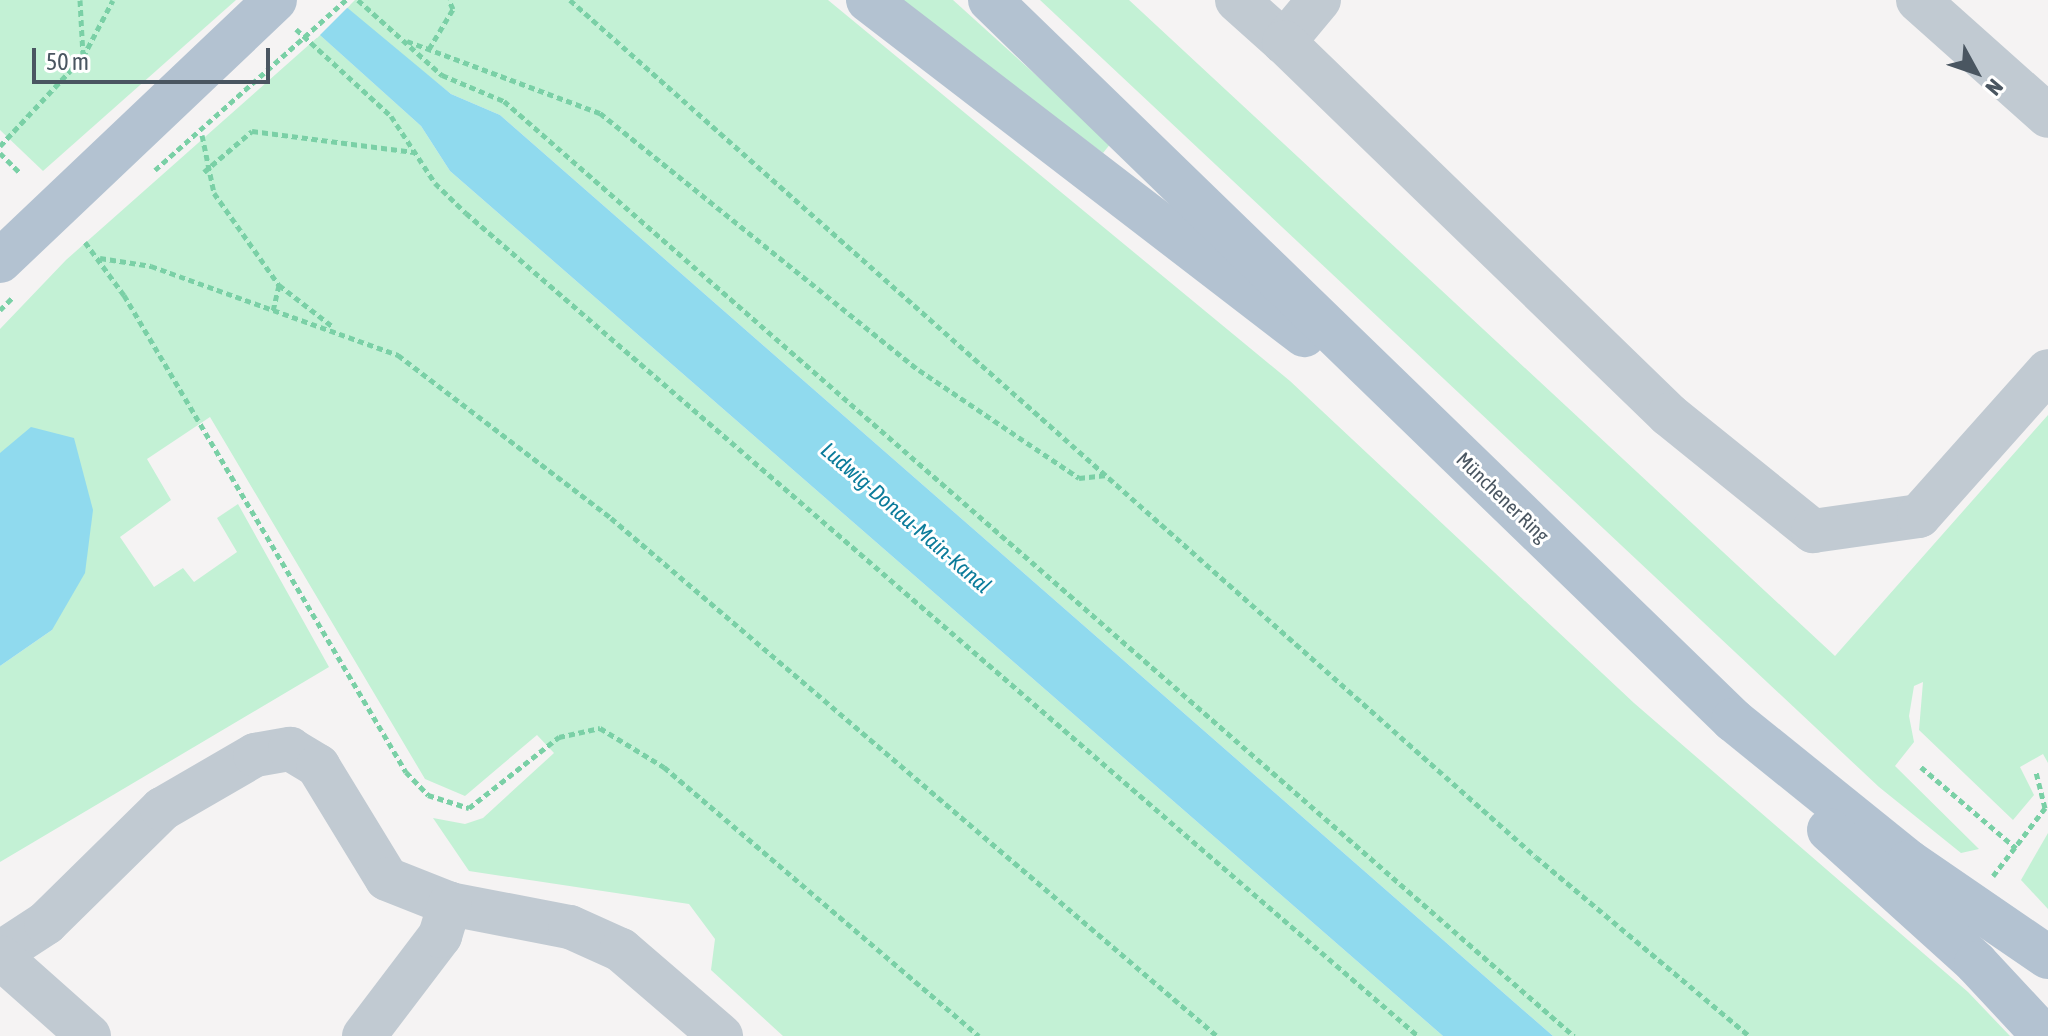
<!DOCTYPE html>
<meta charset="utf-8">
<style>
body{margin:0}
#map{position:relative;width:2048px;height:1036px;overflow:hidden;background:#f5f3f3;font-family:"Asap Condensed",sans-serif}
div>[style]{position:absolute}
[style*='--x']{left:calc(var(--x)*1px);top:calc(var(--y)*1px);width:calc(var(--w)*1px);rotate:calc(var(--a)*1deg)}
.green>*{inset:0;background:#c3f1d5}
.water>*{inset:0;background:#90daee}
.pier>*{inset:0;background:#f5f3f3}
.path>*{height:5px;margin-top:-2.5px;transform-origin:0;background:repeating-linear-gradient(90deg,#7ad0a6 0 6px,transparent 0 10px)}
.minor>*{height:44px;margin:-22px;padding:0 22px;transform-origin:22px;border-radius:22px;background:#c1cad2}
.major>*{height:44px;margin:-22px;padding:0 22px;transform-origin:22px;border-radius:22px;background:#b3c2d1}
span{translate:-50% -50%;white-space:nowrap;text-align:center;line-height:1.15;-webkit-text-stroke:6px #fff;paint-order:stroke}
.street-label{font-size:20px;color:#4a5661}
.water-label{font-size:22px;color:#0c7c9b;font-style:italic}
.north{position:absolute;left:1936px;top:32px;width:80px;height:80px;-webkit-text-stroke:6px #fff;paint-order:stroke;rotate:130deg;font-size:22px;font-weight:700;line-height:32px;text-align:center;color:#4a5661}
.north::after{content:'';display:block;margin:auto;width:28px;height:36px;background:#4a5661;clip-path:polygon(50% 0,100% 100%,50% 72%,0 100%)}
.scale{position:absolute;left:32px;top:48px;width:238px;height:36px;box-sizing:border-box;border:4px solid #4a5661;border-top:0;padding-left:10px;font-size:24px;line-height:28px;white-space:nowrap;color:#4a5661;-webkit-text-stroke:6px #fff;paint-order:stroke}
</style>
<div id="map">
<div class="green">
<div style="clip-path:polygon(0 0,236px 0,43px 171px,0 130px)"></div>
<div style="clip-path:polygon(355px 0,828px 0,1290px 381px,1634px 703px,1968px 992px,2010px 1036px,1553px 1036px,500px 115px,451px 94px,373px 31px,347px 8px)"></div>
<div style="clip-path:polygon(895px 0,953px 0,1111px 143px,1103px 153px)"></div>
<div style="clip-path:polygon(1040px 0,1129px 0,1835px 656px,2048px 415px,2048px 763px,2043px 754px,2020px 767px,2034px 795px,2013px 820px,1919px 730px,1923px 682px,1914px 686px,1909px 716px,1914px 742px,1895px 766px,1979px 849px,1961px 853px,1879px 787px)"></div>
<div style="clip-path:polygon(320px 35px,421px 126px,450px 171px,1443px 1036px,783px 1036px,711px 970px,715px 939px,689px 904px,469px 871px,433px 818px,465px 824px,483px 818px,554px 753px,537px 735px,465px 796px,425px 779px,210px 417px,147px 459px,171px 500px,120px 537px,154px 587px,183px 568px,194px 582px,237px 552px,217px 518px,238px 504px,329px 667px,0 862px,0 666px,52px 630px,0 453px,0 329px,66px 260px)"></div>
<div style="clip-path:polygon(2048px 833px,2048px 909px,2021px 880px)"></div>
</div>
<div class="water">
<div style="clip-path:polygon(281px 0,338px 0,451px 94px,500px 115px,1553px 1036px,1443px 1036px,450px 171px,421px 126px)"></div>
<div style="clip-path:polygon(31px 427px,74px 438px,93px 510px,85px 573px,52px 630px,0 666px,0 453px)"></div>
</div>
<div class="pier">
<div style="clip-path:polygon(277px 0,344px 0,350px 5px,317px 38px)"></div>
</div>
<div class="path">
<div style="--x:80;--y:0;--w:56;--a:86.9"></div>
<div style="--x:358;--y:0;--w:113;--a:41.8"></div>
<div style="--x:442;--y:75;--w:67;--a:22.8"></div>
<div style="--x:504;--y:101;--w:1421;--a:41.15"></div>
<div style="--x:570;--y:0;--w:1291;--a:41.58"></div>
<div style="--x:1536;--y:857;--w:278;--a:40"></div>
<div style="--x:296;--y:29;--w:129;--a:42.5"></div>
<div style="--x:391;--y:116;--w:80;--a:56.7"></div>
<div style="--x:435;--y:183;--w:43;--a:44.1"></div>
<div style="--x:466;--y:213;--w:1258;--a:40.84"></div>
<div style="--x:407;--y:41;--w:206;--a:20.5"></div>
<div style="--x:600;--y:113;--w:410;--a:38.9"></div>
<div style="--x:919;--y:370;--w:193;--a:34"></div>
<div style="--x:1079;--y:478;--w:28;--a:-6"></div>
<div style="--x:429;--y:49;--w:47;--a:-59"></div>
<div style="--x:453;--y:9;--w:10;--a:-114"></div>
<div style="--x:202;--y:135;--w:59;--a:78.3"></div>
<div style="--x:214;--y:193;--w:113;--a:54.8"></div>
<div style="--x:279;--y:285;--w:27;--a:103"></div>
<div style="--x:0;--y:146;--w:122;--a:-47"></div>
<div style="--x:83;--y:57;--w:64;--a:-62.2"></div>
<div style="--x:0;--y:153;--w:27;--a:45"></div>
<div style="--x:155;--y:170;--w:256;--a:-41.7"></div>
<div style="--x:204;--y:172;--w:63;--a:-40.5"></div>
<div style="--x:252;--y:131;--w:163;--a:7.4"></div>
<div style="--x:85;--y:242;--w:66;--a:53.7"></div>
<div style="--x:124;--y:295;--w:554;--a:59.41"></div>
<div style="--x:406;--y:772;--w:32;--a:46"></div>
<div style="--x:428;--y:795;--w:43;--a:17.6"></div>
<div style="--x:469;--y:808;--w:115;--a:-38.3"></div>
<div style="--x:559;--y:737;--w:42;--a:-12.4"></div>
<div style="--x:600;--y:728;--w:75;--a:31.4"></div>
<div style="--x:664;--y:767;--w:414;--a:40.5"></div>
<div style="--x:100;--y:258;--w:52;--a:8.9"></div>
<div style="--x:151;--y:266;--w:263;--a:19.8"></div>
<div style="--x:398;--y:355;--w:268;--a:37.4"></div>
<div style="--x:611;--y:518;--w:797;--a:40.52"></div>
<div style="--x:279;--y:285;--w:67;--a:37.7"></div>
<div style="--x:0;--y:310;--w:18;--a:-45"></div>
<div style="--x:1921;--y:767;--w:125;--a:40.5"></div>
<div style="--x:1993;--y:876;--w:86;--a:-52.6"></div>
<div style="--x:2045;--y:808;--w:37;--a:-104"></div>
</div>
<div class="minor">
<div style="--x:1237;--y:0;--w:63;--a:41.8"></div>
<div style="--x:1319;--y:0;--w:55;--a:129.8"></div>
<div style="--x:1284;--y:42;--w:536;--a:44.09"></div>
<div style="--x:1669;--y:415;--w:185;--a:38.9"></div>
<div style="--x:1813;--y:531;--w:107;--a:-8.1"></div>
<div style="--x:1919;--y:516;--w:194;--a:-48.3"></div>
<div style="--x:1918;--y:0;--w:174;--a:41.7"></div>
<div style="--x:0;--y:953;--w:55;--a:-33.1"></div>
<div style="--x:46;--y:923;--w:163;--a:-44.5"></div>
<div style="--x:162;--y:809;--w:108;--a:-30.1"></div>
<div style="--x:255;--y:755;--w:36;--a:-10"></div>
<div style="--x:290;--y:749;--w:33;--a:31"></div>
<div style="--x:318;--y:766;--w:132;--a:58.6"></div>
<div style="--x:387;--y:879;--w:68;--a:21.6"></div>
<div style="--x:450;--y:904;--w:122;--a:10.9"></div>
<div style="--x:570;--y:927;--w:56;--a:24.3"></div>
<div style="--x:621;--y:950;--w:132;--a:40.7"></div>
<div style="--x:0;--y:957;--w:119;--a:41.6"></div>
<div style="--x:364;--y:1036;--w:126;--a:-52.8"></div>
<div style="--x:440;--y:936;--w:34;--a:-73"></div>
</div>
<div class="major">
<div style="--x:868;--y:0;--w:550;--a:37.54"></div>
<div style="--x:990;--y:0;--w:1035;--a:44.1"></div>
<div style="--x:1733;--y:720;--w:226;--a:38.9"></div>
<div style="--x:1909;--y:862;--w:168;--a:34.4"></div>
<div style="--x:0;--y:261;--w:379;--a:-43.5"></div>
<div style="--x:1829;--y:830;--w:198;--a:42.1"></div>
<div style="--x:1976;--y:963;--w:100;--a:47"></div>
</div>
<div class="street-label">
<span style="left:1503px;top:497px;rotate:44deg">Münchener Ring</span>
</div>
<div class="water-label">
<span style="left:906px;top:518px;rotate:41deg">Ludwig-Donau-Main-Kanal</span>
</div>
<div class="north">N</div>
<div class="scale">50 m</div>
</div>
